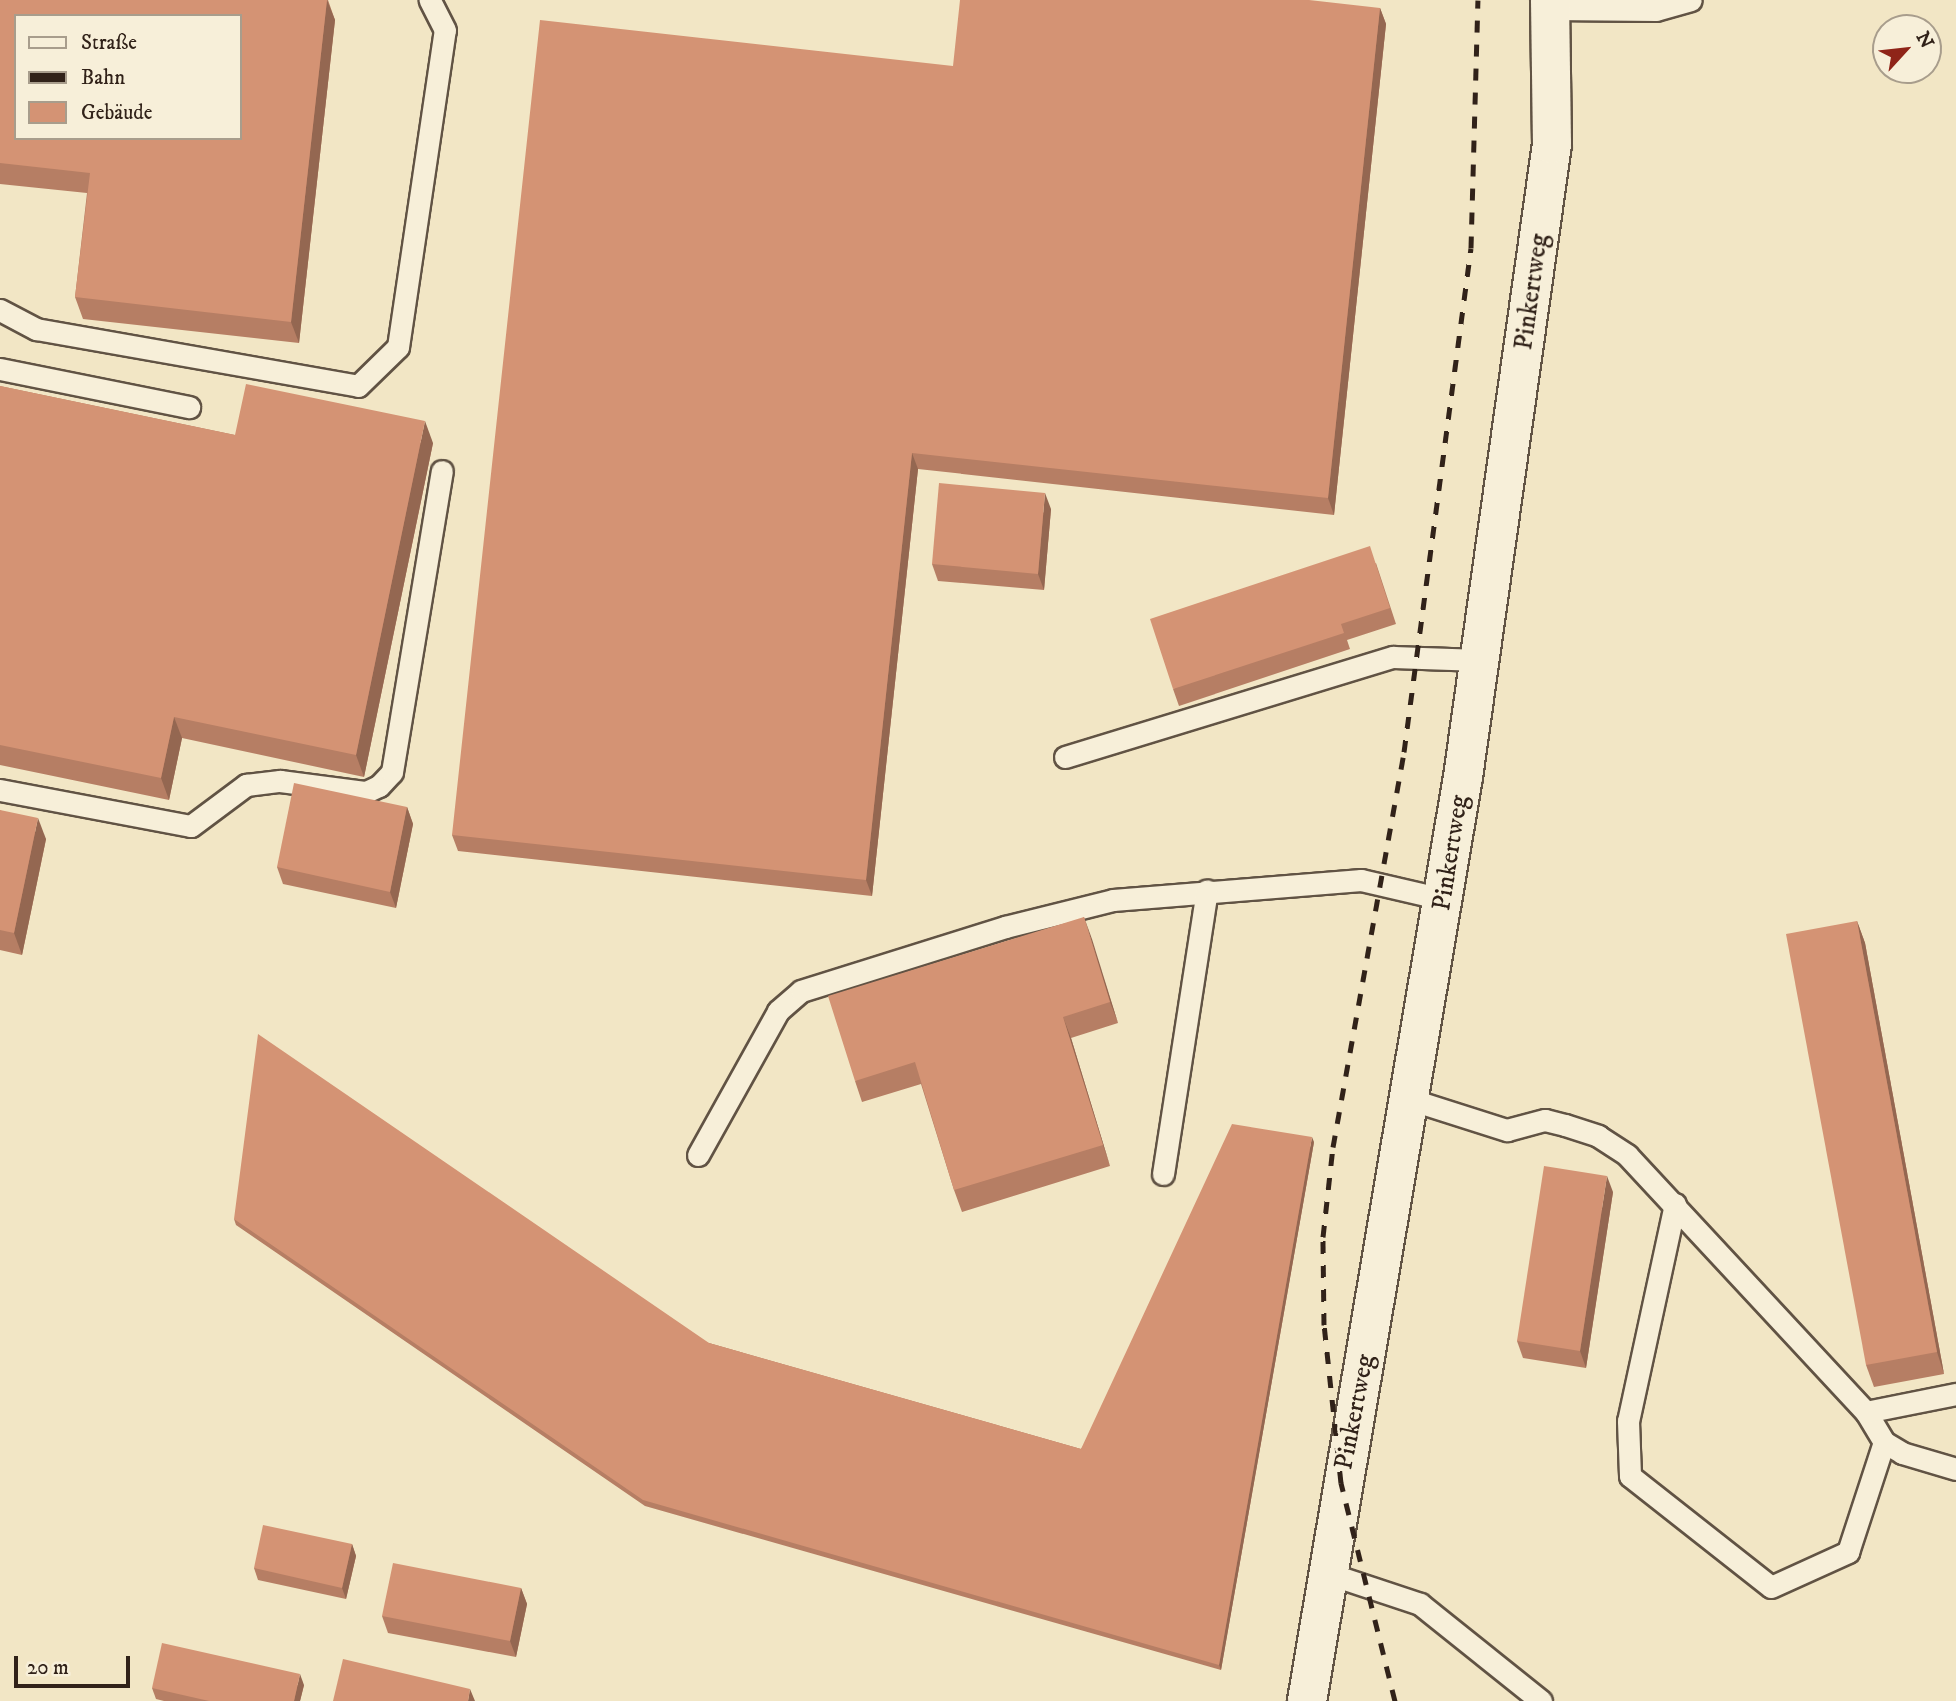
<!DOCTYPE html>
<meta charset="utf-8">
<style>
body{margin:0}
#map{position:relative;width:1956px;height:1701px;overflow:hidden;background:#f2e6c5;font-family:"IM FELL DW Pica",serif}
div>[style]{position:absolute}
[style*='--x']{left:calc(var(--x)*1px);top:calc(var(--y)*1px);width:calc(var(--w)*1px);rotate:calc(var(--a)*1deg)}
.roads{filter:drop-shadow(2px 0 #615344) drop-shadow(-2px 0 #615344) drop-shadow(0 2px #615344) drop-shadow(0 -2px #615344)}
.service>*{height:21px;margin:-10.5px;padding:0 10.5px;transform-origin:10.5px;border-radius:10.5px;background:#f7efd9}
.tertiary>*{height:38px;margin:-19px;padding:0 19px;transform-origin:19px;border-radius:19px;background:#f7efd9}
.rail>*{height:5px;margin-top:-2.5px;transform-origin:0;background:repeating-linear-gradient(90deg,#312219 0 12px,transparent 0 24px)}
.wall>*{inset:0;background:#b67e64}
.shaded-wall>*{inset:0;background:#946751}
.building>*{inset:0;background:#d49374}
span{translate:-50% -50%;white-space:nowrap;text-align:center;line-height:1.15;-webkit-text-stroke:5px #f7efd9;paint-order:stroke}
.street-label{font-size:26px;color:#312219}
.legend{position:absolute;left:14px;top:14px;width:228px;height:126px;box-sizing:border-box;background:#f7efd9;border:2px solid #a89d8c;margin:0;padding:9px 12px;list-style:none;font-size:21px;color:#312219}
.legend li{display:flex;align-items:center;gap:14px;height:35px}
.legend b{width:35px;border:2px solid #a89d8c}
.north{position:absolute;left:1872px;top:14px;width:70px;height:70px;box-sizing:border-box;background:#f7efd9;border:2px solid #a89d8c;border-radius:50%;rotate:63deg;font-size:19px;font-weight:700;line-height:28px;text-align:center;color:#312219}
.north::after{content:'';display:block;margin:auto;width:24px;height:32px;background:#8f2418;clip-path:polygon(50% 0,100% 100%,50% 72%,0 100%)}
.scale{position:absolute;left:14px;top:1656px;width:116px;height:32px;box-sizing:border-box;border:4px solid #312219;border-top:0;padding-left:9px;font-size:21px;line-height:24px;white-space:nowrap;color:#312219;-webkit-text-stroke:5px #f7efd9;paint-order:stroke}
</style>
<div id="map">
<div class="roads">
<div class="service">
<div style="--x:1550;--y:9;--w:106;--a:0.5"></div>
<div style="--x:1656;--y:10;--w:36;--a:-16"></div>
<div style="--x:0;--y:310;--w:41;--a:27.8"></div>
<div style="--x:36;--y:329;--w:327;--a:10"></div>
<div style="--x:358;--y:386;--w:56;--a:-44.3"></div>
<div style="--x:398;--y:347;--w:320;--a:-81.6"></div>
<div style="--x:445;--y:30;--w:34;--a:-117"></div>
<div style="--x:0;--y:369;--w:193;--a:11.4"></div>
<div style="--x:1065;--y:757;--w:343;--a:-17"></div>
<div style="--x:1393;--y:657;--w:87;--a:2"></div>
<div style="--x:0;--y:790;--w:194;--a:10.7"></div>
<div style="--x:191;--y:826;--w:69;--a:-36.7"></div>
<div style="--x:246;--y:785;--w:34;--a:-7"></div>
<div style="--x:280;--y:781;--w:87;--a:7.3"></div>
<div style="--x:366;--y:792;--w:14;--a:-25"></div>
<div style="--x:379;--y:786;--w:19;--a:-47"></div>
<div style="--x:392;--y:772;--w:305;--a:-80.6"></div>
<div style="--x:1409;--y:1099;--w:103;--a:17.6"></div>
<div style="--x:1507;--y:1130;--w:39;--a:-15"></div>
<div style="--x:1545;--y:1120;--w:21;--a:14"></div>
<div style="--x:1565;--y:1125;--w:35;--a:18"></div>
<div style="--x:1598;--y:1136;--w:35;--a:33"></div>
<div style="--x:1627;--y:1155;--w:351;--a:47.1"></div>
<div style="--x:1866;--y:1412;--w:35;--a:59"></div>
<div style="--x:1884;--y:1442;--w:21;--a:31"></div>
<div style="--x:1902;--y:1453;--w:56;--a:16.5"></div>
<div style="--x:698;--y:1155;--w:165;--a:-60.9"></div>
<div style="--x:778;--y:1011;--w:30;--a:-41"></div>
<div style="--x:801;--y:991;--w:214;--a:-17.4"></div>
<div style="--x:1005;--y:927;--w:111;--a:-14"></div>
<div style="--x:1113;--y:900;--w:249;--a:-4.6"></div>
<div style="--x:1361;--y:880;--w:84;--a:13"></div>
<div style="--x:1163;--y:1174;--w:287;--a:-81.2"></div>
<div style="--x:1675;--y:1204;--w:222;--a:102.2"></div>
<div style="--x:1628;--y:1421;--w:55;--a:87.9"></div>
<div style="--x:1630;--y:1476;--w:179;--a:38.2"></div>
<div style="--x:1771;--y:1587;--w:85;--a:-24.4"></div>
<div style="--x:1848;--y:1552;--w:116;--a:-71.9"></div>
<div style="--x:1866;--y:1412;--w:92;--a:-11.3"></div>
<div style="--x:1327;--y:1573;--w:98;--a:18.4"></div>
<div style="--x:1420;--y:1604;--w:155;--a:38.7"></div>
</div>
<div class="tertiary">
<div style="--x:1307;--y:1701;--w:937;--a:-80.42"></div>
<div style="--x:1463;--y:777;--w:639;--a:-82"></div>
<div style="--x:1552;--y:144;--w:144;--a:-90.8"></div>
</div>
</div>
<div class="rail">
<div style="--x:1395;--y:1701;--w:225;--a:-103.9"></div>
<div style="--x:1341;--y:1483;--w:159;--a:-96.1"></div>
<div style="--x:1324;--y:1325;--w:88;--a:-90.7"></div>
<div style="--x:1323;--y:1237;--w:91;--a:-83.7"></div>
<div style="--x:1333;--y:1147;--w:401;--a:-79.8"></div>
<div style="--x:1404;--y:752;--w:508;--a:-82.43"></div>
<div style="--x:1471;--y:248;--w:248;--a:-88.4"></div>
</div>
<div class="wall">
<div style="clip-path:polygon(0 0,328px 0,335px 20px,299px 343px,83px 319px,75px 297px,87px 193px,0 184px)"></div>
<div style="clip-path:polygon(1380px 8px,1386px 24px,1334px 515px,918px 469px,872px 896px,458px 851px,452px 835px,953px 66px)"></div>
<div style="clip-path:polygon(0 386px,235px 435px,433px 443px,364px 777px,182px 738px,169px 800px,0 765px)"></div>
<div style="clip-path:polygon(1051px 509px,1044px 590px,938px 581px,932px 564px)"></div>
<div style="clip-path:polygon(1376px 563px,1396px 624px,1347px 640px,1350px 649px,1179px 706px,1173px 689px)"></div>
<div style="clip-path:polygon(407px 807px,413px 824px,396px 908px,283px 884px,277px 867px)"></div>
<div style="clip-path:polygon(0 810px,46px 839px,22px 955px,0 950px)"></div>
<div style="clip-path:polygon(1084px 917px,1118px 1023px,1071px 1038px,1110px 1166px,962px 1212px,954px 1190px,921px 1084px,862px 1102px,855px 1081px)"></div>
<div style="clip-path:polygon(1857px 921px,1865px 943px,1944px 1374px,1874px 1387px,1866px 1365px)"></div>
<div style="clip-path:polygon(1314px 1142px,1221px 1670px,645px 1506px,236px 1225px,234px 1219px,709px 1343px,1081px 1449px)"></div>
<div style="clip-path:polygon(1613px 1192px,1586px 1368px,1523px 1358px,1517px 1341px)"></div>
<div style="clip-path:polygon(352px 1544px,356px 1556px,346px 1599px,258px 1580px,254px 1568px)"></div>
<div style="clip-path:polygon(521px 1588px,527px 1604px,516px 1657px,388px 1633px,382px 1616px)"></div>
<div style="clip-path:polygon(304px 1685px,300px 1701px,164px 1701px,156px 1699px,152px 1688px)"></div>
</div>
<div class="shaded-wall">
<div style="clip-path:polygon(327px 0,335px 20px,299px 343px,291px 322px)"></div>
<div style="clip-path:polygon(1380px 8px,1386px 24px,1334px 515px,1328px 498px)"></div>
<div style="clip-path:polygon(425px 421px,433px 443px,364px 777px,356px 755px)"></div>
<div style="clip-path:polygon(912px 453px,918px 469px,872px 896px,866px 880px)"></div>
<div style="clip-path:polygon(1045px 493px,1051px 509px,1044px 590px,1038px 574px)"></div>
<div style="clip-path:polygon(174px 717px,182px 738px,169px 800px,161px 778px)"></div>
<div style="clip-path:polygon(407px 807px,413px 824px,396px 908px,390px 892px)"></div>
<div style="clip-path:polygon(38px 818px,46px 839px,22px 955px,14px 933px)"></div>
<div style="clip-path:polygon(1084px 917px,1092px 939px,1118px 1023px,1110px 1002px)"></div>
<div style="clip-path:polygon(1857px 921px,1865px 943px,1944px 1374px,1937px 1352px)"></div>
<div style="clip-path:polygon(1063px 1017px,1071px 1038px,1110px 1166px,1103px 1145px)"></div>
<div style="clip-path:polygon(1312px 1137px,1314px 1142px,1221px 1670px,1219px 1665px)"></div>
<div style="clip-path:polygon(1607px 1176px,1613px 1192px,1586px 1368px,1580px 1351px)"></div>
<div style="clip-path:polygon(352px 1544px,356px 1556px,346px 1599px,342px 1588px)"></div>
<div style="clip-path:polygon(521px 1588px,527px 1604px,516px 1657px,510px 1641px)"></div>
<div style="clip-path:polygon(300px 1674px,304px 1685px,300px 1701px,294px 1701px)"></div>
<div style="clip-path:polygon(470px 1689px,475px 1701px,468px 1701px)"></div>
</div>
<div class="building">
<div style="clip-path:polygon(evenodd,0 0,327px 0,291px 322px,75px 297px,90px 173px,0 163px,0 0,16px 16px,240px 16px,240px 138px,16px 138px,16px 16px)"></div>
<div style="clip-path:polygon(960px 0,1309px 0,1380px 8px,1328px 498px,912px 453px,866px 880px,452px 835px,540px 20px,953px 66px)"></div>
<div style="clip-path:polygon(246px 384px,425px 421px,356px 755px,174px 717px,161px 778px,0 745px,0 386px,235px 435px)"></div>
<div style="clip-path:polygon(939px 483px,1045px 493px,1038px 574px,932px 564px)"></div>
<div style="clip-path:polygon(1370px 546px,1390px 608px,1341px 624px,1344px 633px,1173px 689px,1150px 619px)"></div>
<div style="clip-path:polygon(294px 783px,407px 807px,390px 892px,277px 867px)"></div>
<div style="clip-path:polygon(0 810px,38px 818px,14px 933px,0 930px)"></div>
<div style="clip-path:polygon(1084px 917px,1110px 1002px,1063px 1017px,1103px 1145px,954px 1190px,915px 1062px,855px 1081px,828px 996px)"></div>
<div style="clip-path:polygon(1857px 921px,1937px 1352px,1866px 1365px,1786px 934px)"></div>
<div style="clip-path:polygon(258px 1034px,709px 1343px,1081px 1449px,1232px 1124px,1312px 1137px,1219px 1665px,643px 1500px,234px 1219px)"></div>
<div style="clip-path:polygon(1544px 1166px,1607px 1176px,1580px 1351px,1517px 1341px)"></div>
<div style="clip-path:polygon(263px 1525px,352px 1544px,342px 1588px,254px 1568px)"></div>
<div style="clip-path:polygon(393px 1563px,521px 1588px,510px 1641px,382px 1616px)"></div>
<div style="clip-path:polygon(162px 1643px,300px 1674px,294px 1701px,209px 1701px,152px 1688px)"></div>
<div style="clip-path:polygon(343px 1659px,470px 1689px,468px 1701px,333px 1701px)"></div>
</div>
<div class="street-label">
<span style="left:1532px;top:292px;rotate:-82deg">Pinkertweg</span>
<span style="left:1451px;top:853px;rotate:-81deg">Pinkertweg</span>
<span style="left:1355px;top:1412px;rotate:-79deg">Pinkertweg</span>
</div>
<ul class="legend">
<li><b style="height:9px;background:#f7efd9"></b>Straße</li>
<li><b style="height:9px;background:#312219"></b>Bahn</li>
<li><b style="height:19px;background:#d49374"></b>Gebäude</li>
</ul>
<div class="north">N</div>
<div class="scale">20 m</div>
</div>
